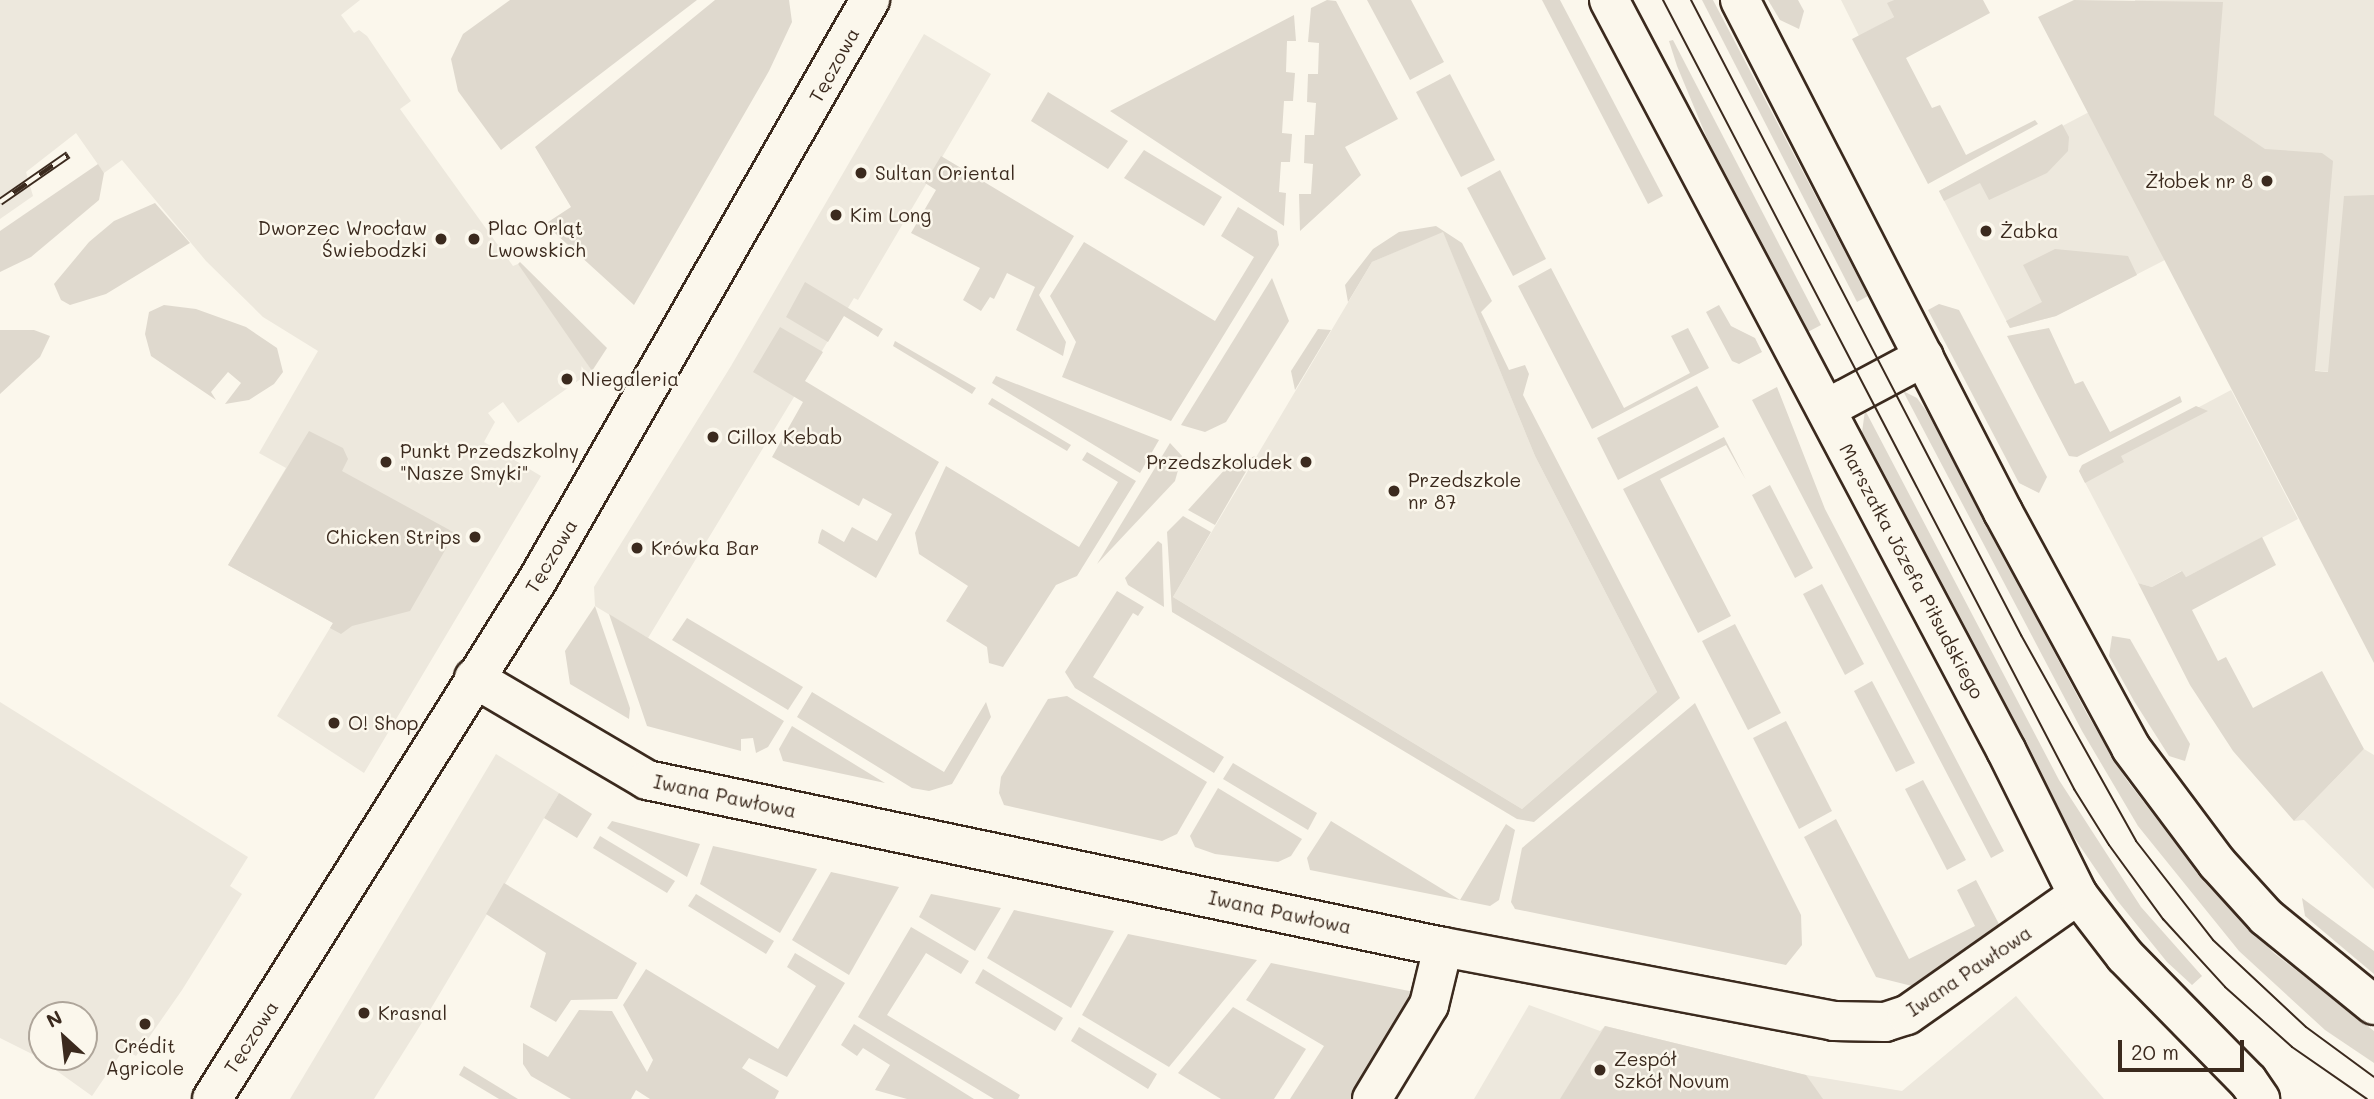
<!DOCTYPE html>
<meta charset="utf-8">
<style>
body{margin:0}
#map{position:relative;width:2374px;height:1099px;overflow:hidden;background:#fbf7ec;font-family:Mali,sans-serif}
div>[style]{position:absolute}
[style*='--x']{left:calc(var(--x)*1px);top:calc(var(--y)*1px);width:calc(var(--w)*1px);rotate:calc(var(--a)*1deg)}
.built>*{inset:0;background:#ede8dd}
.green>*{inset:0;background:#dfd9ce}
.roads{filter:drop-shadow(2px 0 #3b2a1e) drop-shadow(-2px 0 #3b2a1e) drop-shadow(0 2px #3b2a1e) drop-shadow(0 -2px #3b2a1e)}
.minor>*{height:38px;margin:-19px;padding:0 19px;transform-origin:19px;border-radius:19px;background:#fbf7ec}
.major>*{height:38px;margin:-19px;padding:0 19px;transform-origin:19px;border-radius:19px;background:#fbf7ec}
.tram>*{height:2px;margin:-1px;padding:0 1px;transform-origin:1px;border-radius:1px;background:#3b2a1e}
.rail>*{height:8px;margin-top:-4px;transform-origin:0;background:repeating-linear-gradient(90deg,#fbf7ec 0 16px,#3b2a1e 0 32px);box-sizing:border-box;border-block:2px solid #3b2a1e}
.dots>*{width:19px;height:19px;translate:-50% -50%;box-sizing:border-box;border:4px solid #fbf7ec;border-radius:50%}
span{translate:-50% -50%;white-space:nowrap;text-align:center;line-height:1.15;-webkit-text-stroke:5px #fbf7ec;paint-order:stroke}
.street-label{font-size:19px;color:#3b2a1e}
.poi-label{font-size:19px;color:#3b2a1e}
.left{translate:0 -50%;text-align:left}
.right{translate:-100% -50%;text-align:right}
.north{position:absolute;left:28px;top:1001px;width:70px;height:70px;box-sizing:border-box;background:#fbf7ec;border:2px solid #aea59a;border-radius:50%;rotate:333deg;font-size:19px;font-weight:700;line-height:28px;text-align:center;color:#3b2a1e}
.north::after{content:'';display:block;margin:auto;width:24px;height:32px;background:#3b2a1e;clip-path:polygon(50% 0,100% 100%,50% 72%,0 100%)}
.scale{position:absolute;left:2118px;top:1040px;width:126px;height:32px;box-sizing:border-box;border:4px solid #3b2a1e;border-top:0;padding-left:9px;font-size:21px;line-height:24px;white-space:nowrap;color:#3b2a1e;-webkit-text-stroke:5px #fbf7ec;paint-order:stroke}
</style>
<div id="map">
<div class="built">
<div style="clip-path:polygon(0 0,360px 0,341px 15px,354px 33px,359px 30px,367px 36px,411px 101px,400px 109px,513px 266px,518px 264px,539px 289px,592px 371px,518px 423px,503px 402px,488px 413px,495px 422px,484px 442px,541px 476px,364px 773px,277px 716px,333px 623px,228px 565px,286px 468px,259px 453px,318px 351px,263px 317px,206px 261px,122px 160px,104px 173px,76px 133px,26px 172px,33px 196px,0 219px)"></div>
<div style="clip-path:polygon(1841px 0,1894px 0,1888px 4px,1894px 17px,1859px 36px)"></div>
<div style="clip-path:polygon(2135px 0,2374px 0,2374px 376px,2256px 365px,2194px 245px,2056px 316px,2010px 328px,1939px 191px,2129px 91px)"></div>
<div style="clip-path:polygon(924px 34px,991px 74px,858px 300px,854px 298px,648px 638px,595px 606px,594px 587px,731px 366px)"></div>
<div style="clip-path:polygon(1443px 231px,1535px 456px,1657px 692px,1522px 809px,1173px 597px,1372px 262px)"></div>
<div style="clip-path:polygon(2231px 390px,2298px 519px,2186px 577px,2181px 571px,2152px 587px,2138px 583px,2079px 471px)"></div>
<div style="clip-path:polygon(evenodd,0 702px,248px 857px,230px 886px,242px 894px,182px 990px,136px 1056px,124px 1049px,92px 1096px,36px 1056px,0 1038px,0 702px,84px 1015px,84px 1057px,42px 1057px,42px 1015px,84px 1015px)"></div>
<div style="clip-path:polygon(2364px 749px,2374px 755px,2374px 889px,2304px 820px,2294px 821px)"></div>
<div style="clip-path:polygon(496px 754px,559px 793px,433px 1005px,374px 1099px,290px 1099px)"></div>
<div style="clip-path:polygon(2016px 996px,2104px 1099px,1474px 1099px,1529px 1005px,1600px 1031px,1605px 1026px,1806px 1075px,1902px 1091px)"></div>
</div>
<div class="green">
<div style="clip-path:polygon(510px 0,697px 0,501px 150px,458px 91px,451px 59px,463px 34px)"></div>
<div style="clip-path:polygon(715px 0,789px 0,792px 22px,769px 71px,634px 305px,545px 224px,571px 207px,535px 147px)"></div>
<div style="clip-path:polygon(1327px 0,1336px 1px,1398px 119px,1345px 147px,1361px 175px,1300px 231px,1299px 194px,1311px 194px,1313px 164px,1304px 163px,1305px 135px,1314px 135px,1316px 103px,1307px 102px,1308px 74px,1318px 74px,1319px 43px,1308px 42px,1311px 8px)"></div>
<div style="clip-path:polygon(1367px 0,1411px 0,1444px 62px,1410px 80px)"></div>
<div style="clip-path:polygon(1542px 0,1560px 0,1663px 196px,1648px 204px)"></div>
<div style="clip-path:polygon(1702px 0,1713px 0,1868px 296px,1857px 302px)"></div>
<div style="clip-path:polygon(1768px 0,1798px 0,1804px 11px,1799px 29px,1780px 20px)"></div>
<div style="clip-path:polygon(1894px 0,1983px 0,1990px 13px,1906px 58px,1932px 108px,1940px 105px,1966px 155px,2035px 120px,2038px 124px,1928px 184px,1852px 39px,1894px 17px,1887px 3px)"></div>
<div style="clip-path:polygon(2074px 0,2223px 2px,2214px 115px,2265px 149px,2322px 153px,2333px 161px,2315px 371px,2328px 372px,2344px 196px,2374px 195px,2374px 663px,2038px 17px)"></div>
<div style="clip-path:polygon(1294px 15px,1296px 41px,1287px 41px,1286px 72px,1295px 73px,1293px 101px,1284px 101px,1282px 133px,1292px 134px,1290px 162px,1281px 162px,1279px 192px,1286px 193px,1284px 226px,1110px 111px)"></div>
<div style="clip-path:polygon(1673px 40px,1821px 325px,1806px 333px,1714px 155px,1677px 66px,1669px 41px)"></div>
<div style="clip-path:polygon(1450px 74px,1495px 160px,1461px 177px,1416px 92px)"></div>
<div style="clip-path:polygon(1048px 92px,1128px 141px,1108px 169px,1031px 121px)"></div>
<div style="clip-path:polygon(2062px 124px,2069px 137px,2068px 151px,2047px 173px,1989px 200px,1980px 183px,1944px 201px,1939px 191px)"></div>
<div style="clip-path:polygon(1144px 150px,1222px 197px,1204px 226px,1124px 178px)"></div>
<div style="clip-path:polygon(941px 156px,1074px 236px,1039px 295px,1066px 342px,1063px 356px,1016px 330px,1035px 287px,1007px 273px,994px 299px,990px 297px,981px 311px,963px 300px,980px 268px,911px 233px,936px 190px,925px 183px)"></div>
<div style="clip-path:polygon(98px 164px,104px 173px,99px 200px,31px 257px,0 272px,0 231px)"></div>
<div style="clip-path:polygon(1500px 170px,1546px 259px,1513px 276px,1467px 188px)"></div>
<div style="clip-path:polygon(155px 203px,190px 243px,106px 294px,70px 305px,61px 300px,54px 284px,89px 242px,114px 221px)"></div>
<div style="clip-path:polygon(1238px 207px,1277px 231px,1279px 245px,1171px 421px,1062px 377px,1076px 342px,1050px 296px,1084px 242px,1215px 321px,1254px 257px,1221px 236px)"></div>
<div style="clip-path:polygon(1436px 226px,1462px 243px,1492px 301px,1481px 312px,1509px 370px,1525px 365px,1529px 374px,1523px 395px,1680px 698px,1534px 822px,1517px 819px,1172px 612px,1167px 532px,1183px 516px,1211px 532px,1173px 597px,1522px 809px,1657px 692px,1535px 456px,1443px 232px,1372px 262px,1348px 302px,1345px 285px,1373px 249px,1399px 232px)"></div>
<div style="clip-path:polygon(2055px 249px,2128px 256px,2137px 275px,2056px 316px,2010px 328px,2006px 321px,2042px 302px,2023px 265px)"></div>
<div style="clip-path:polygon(520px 262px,607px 348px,592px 371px,518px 264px)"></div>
<div style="clip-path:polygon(1551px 268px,1624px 408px,1690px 373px,1671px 336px,1688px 328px,1709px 368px,1592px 429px,1518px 286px)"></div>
<div style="clip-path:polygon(1272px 278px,1289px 321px,1226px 422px,1205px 432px,1181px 425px)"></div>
<div style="clip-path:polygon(805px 282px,883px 329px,881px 332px,878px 337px,844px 316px,828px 342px,786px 317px)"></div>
<div style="clip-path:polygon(1939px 304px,1959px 310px,2047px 477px,2039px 493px,2019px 483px,1928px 310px)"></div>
<div style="clip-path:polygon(164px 305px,196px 309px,246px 327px,277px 348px,283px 372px,274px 384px,249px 400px,225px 404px,241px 383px,228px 372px,211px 392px,216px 400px,151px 356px,145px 334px,149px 312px)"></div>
<div style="clip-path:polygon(1719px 305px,1731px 326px,1755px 338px,1762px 352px,1739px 364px,1732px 361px,1706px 312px)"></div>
<div style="clip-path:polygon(780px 327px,823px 352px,805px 381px,939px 462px,876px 578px,818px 543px,820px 534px,822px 529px,844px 542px,852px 527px,877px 541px,892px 514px,863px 498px,859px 506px,772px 457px,803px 402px,753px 372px)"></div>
<div style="clip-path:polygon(2049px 328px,2075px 384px,2083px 381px,2110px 432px,2180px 396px,2182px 402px,2077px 457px,2069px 456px,2007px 336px)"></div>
<div style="clip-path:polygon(1318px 329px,1331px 330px,1295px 390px,1291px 371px)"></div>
<div style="clip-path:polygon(0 330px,34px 330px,50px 336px,40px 357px,0 394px)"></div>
<div style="clip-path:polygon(895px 341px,976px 388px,972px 394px,893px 346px)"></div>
<div style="clip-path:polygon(996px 376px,1159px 440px,1140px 473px,992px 383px)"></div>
<div style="clip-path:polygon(1697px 386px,1719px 427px,1618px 480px,1597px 438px)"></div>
<div style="clip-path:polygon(1777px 387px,1825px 509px,2004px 851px,1991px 858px,1752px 400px)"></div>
<div style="clip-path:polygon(1903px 391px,1917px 398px,1927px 412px,2087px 714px,2126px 779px,2210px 888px,2274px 953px,2374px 1031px,2374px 1063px,2325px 1030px,2239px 951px,2138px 826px,2082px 731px)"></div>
<div style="clip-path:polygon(992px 398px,1071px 445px,1067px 451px,988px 404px)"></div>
<div style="clip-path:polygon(2196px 406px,2208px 411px,2121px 456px,2124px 462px,2085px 483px,2079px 471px,2082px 465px)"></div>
<div style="clip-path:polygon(1865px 410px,2059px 780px,2141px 907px,2202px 976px,2192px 985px,2167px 962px,2116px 899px,2052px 805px,1861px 440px)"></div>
<div style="clip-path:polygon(309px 431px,343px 448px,348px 459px,342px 471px,455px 533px,410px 611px,352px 626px,341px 634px,330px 628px,333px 623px,228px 565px)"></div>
<div style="clip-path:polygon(1724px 437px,1746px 480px,1726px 445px,1660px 479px,1731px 616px,1698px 633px,1623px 489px)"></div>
<div style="clip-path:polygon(1170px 443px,1182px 456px,1175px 481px,1097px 564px)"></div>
<div style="clip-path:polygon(1087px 452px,1136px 481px,1077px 576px,1056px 585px,1003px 667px,989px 663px,987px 647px,946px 621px,968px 586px,919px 554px,915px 533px,946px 466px,1079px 547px,1118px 482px,1082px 460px)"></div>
<div style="clip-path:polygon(1255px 456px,1215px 525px,1188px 510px,1228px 466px)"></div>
<div style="clip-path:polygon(1770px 485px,1813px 568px,1795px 578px,1752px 495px)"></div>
<div style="clip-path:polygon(2262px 537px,2276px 565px,2192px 610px,2218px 661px,2226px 657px,2253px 708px,2322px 671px,2364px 749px,2294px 821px,2233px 751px,2190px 685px,2138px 583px,2152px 587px,2182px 571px,2186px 577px)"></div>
<div style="clip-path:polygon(1158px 541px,1162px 544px,1164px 607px,1128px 585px,1125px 578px)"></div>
<div style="clip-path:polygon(1822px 584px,1864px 664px,1845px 675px,1803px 594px)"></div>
<div style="clip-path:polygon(1117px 591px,1144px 607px,1138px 616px,1133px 613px,1093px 677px,1224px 757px,1214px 773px,1075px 688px,1065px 672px)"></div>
<div style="clip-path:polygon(595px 606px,630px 708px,629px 719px,570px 684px,565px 651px)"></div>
<div style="clip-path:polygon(609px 614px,784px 721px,768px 747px,756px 753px,753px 738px,741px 739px,741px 751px,647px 726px)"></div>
<div style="clip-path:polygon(687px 618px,803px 687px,788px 710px,672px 640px)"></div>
<div style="clip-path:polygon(1735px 624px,1781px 713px,1748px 730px,1702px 641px)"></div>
<div style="clip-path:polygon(2112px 636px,2130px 639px,2190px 744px,2185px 761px,2169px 756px,2134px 701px,2109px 656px)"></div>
<div style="clip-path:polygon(1872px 681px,1915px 763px,1896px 772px,1854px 691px)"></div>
<div style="clip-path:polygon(812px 692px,944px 772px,986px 702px,991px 717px,952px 784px,929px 791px,912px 788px,797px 717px)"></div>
<div style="clip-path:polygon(1067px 696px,1207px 782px,1177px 834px,1162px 841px,1004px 805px,999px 793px,1001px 777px,1048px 699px)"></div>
<div style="clip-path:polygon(1695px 703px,1801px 915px,1802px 945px,1786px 965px,1515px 909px,1511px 902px,1522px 848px)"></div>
<div style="clip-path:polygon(1786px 721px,1832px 811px,1799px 829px,1753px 738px)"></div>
<div style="clip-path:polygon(792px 726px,885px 783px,783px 761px,779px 749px)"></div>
<div style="clip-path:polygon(1233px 763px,1317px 813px,1308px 830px,1223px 779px)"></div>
<div style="clip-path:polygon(1923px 780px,1966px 860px,1947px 870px,1905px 789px)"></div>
<div style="clip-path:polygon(1218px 788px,1302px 839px,1291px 856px,1278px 862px,1215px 854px,1195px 847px,1190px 836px)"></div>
<div style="clip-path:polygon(559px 793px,592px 814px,577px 838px,544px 818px)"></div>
<div style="clip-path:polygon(1836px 819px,1909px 959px,1975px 926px,1957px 890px,1976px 880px,2000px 926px,1916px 987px,1876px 977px,1804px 837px)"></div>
<div style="clip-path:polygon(612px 821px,700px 844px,687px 877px,607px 828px)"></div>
<div style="clip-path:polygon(1331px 821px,1460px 900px,1506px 824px,1515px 830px,1499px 900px,1490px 906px,1310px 870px,1307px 858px)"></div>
<div style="clip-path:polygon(600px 836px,675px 881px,667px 893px,593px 848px)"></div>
<div style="clip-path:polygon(713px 846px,817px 869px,780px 933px,700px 884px)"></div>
<div style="clip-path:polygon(831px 872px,899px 887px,849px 975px,792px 940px)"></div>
<div style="clip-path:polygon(504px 883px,637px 963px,617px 999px,571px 1000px,556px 1022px,530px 1007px,546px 953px,486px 914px)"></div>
<div style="clip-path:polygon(696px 894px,774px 941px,766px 954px,688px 906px)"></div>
<div style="clip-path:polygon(931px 894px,1001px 908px,975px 951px,919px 917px)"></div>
<div style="clip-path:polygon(2302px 898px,2374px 951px,2374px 974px,2305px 916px)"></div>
<div style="clip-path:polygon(1014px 910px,1114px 931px,1071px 1008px,987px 958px)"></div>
<div style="clip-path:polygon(911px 927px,969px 961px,961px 974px,926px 953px,887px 1015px,1020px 1095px,1018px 1099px,994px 1099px,858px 1017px)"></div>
<div style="clip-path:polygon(1128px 934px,1257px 960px,1169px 1067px,1082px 1015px)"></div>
<div style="clip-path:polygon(795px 953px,845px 983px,787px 1077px,749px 1058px,742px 1068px,779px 1091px,775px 1099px,650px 1099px,636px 1090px,631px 1099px,571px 1099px,531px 1076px,523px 1064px,523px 1043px,548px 1057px,579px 1010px,612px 1011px,647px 1072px,653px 1060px,623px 1005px,646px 969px,778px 1049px,816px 986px,787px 967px)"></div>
<div style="clip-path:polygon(1271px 963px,1414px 992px,1361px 1099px,1290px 1099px,1324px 1046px,1246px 1000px)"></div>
<div style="clip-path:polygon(983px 969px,1063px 1018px,1055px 1031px,975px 983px)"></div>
<div style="clip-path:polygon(1233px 1007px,1306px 1049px,1274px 1099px,1221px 1099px,1178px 1073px)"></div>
<div style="clip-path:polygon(854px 1024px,974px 1099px,907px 1099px,875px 1090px,890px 1065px,863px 1048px,857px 1056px,841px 1045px)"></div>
<div style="clip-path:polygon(1605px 1026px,1806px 1075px,1823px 1099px,1560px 1099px)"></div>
<div style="clip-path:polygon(1079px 1027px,1157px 1074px,1148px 1089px,1071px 1041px)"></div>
<div style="clip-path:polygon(464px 1066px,518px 1099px,499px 1099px,459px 1075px)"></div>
</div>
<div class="roads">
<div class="minor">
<div style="--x:474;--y:678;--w:201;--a:30.5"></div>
<div style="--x:647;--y:780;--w:813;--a:11.85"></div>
<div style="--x:1443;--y:947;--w:398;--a:10.7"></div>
<div style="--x:1834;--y:1021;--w:51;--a:1.1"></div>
<div style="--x:1885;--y:1022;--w:23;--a:-18"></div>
<div style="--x:1907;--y:1015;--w:209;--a:-35.1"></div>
<div style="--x:212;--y:1099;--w:612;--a:-57.9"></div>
<div style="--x:537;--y:581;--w:670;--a:-60.18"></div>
<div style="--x:1372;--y:1099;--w:110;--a:-58.8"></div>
<div style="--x:1429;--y:1005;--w:60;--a:-76.4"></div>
</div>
<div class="major">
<div style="--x:1609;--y:0;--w:849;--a:62.11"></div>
<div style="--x:2006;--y:750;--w:162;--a:63.6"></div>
<div style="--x:2078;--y:895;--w:77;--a:52.4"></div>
<div style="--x:2125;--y:956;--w:175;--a:45.5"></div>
<div style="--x:2248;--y:1081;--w:22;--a:56"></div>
<div style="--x:1740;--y:0;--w:576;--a:62.81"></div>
<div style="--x:2003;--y:512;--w:268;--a:61.5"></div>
<div style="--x:2131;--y:748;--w:144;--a:53.2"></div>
<div style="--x:2217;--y:863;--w:73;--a:47.8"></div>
<div style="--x:2266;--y:917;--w:139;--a:39.2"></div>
<div style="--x:1826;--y:409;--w:111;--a:-28"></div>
</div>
</div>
<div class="tram">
<div style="--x:1663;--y:0;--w:890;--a:62.48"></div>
<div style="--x:2074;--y:789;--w:66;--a:58"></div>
<div style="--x:2109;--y:845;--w:92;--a:53.9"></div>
<div style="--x:2163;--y:919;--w:92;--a:47.6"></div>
<div style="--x:2225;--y:987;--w:90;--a:41.8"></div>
<div style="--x:2292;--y:1047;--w:91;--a:34.7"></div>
<div style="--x:1691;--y:0;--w:716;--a:62.54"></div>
<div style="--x:2021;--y:635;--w:236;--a:60.8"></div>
<div style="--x:2136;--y:841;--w:125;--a:52.1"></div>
<div style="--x:2213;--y:940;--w:127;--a:43.1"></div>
<div style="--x:2306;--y:1027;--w:84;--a:36.3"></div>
</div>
<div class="rail">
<div style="--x:0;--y:202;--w:83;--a:-34.7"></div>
</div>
<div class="dots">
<div style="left:861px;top:173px;background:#3b2a1e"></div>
<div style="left:2267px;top:181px;background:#3b2a1e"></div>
<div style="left:836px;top:215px;background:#3b2a1e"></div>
<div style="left:1986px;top:231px;background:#3b2a1e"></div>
<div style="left:441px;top:239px;background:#3b2a1e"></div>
<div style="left:474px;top:239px;background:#3b2a1e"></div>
<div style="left:567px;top:379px;background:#3b2a1e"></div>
<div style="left:713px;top:437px;background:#3b2a1e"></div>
<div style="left:386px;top:462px;background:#3b2a1e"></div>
<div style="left:1306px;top:462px;background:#3b2a1e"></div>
<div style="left:1394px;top:491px;background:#3b2a1e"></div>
<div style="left:475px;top:537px;background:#3b2a1e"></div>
<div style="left:637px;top:548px;background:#3b2a1e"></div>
<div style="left:334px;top:723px;background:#3b2a1e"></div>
<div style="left:364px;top:1013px;background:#3b2a1e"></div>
<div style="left:145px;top:1024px;background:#3b2a1e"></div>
<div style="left:1600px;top:1070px;background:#3b2a1e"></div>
</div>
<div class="street-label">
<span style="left:834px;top:65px;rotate:-61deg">Tęczowa</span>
<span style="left:551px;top:556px;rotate:-59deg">Tęczowa</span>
<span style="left:1912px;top:571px;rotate:62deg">Marszałka Józefa Piłsudskiego</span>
<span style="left:725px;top:796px;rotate:12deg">Iwana Pawłowa</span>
<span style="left:1280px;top:912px;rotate:12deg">Iwana Pawłowa</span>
<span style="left:1969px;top:971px;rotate:-34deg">Iwana Pawłowa</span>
<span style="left:251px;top:1037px;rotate:-57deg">Tęczowa</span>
</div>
<div class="poi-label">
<span class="left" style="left:875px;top:173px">Sultan Oriental</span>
<span class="right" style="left:2253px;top:181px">Żłobek nr 8</span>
<span class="left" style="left:850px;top:215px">Kim Long</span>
<span class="right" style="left:427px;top:239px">Dworzec Wrocław<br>Świebodzki</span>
<span class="left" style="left:488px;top:239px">Plac Orląt<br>Lwowskich</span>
<span class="left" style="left:2000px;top:231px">Żabka</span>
<span class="left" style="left:581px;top:379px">Niegaleria</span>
<span class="left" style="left:727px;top:437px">Cillox Kebab</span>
<span class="left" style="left:400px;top:462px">Punkt Przedszkolny<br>"Nasze Smyki"</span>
<span class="right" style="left:1292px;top:462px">Przedszkoludek</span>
<span class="left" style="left:1408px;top:491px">Przedszkole<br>nr 87</span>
<span class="right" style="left:461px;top:537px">Chicken Strips</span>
<span class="left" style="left:651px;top:548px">Krówka Bar</span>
<span class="left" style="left:348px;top:723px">O! Shop</span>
<span class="left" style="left:378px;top:1013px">Krasnal</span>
<span style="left:145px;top:1057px">Crédit<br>Agricole</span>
<span class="left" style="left:1614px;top:1070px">Zespół<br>Szkół Novum</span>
</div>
<div class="north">N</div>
<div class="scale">20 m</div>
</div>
